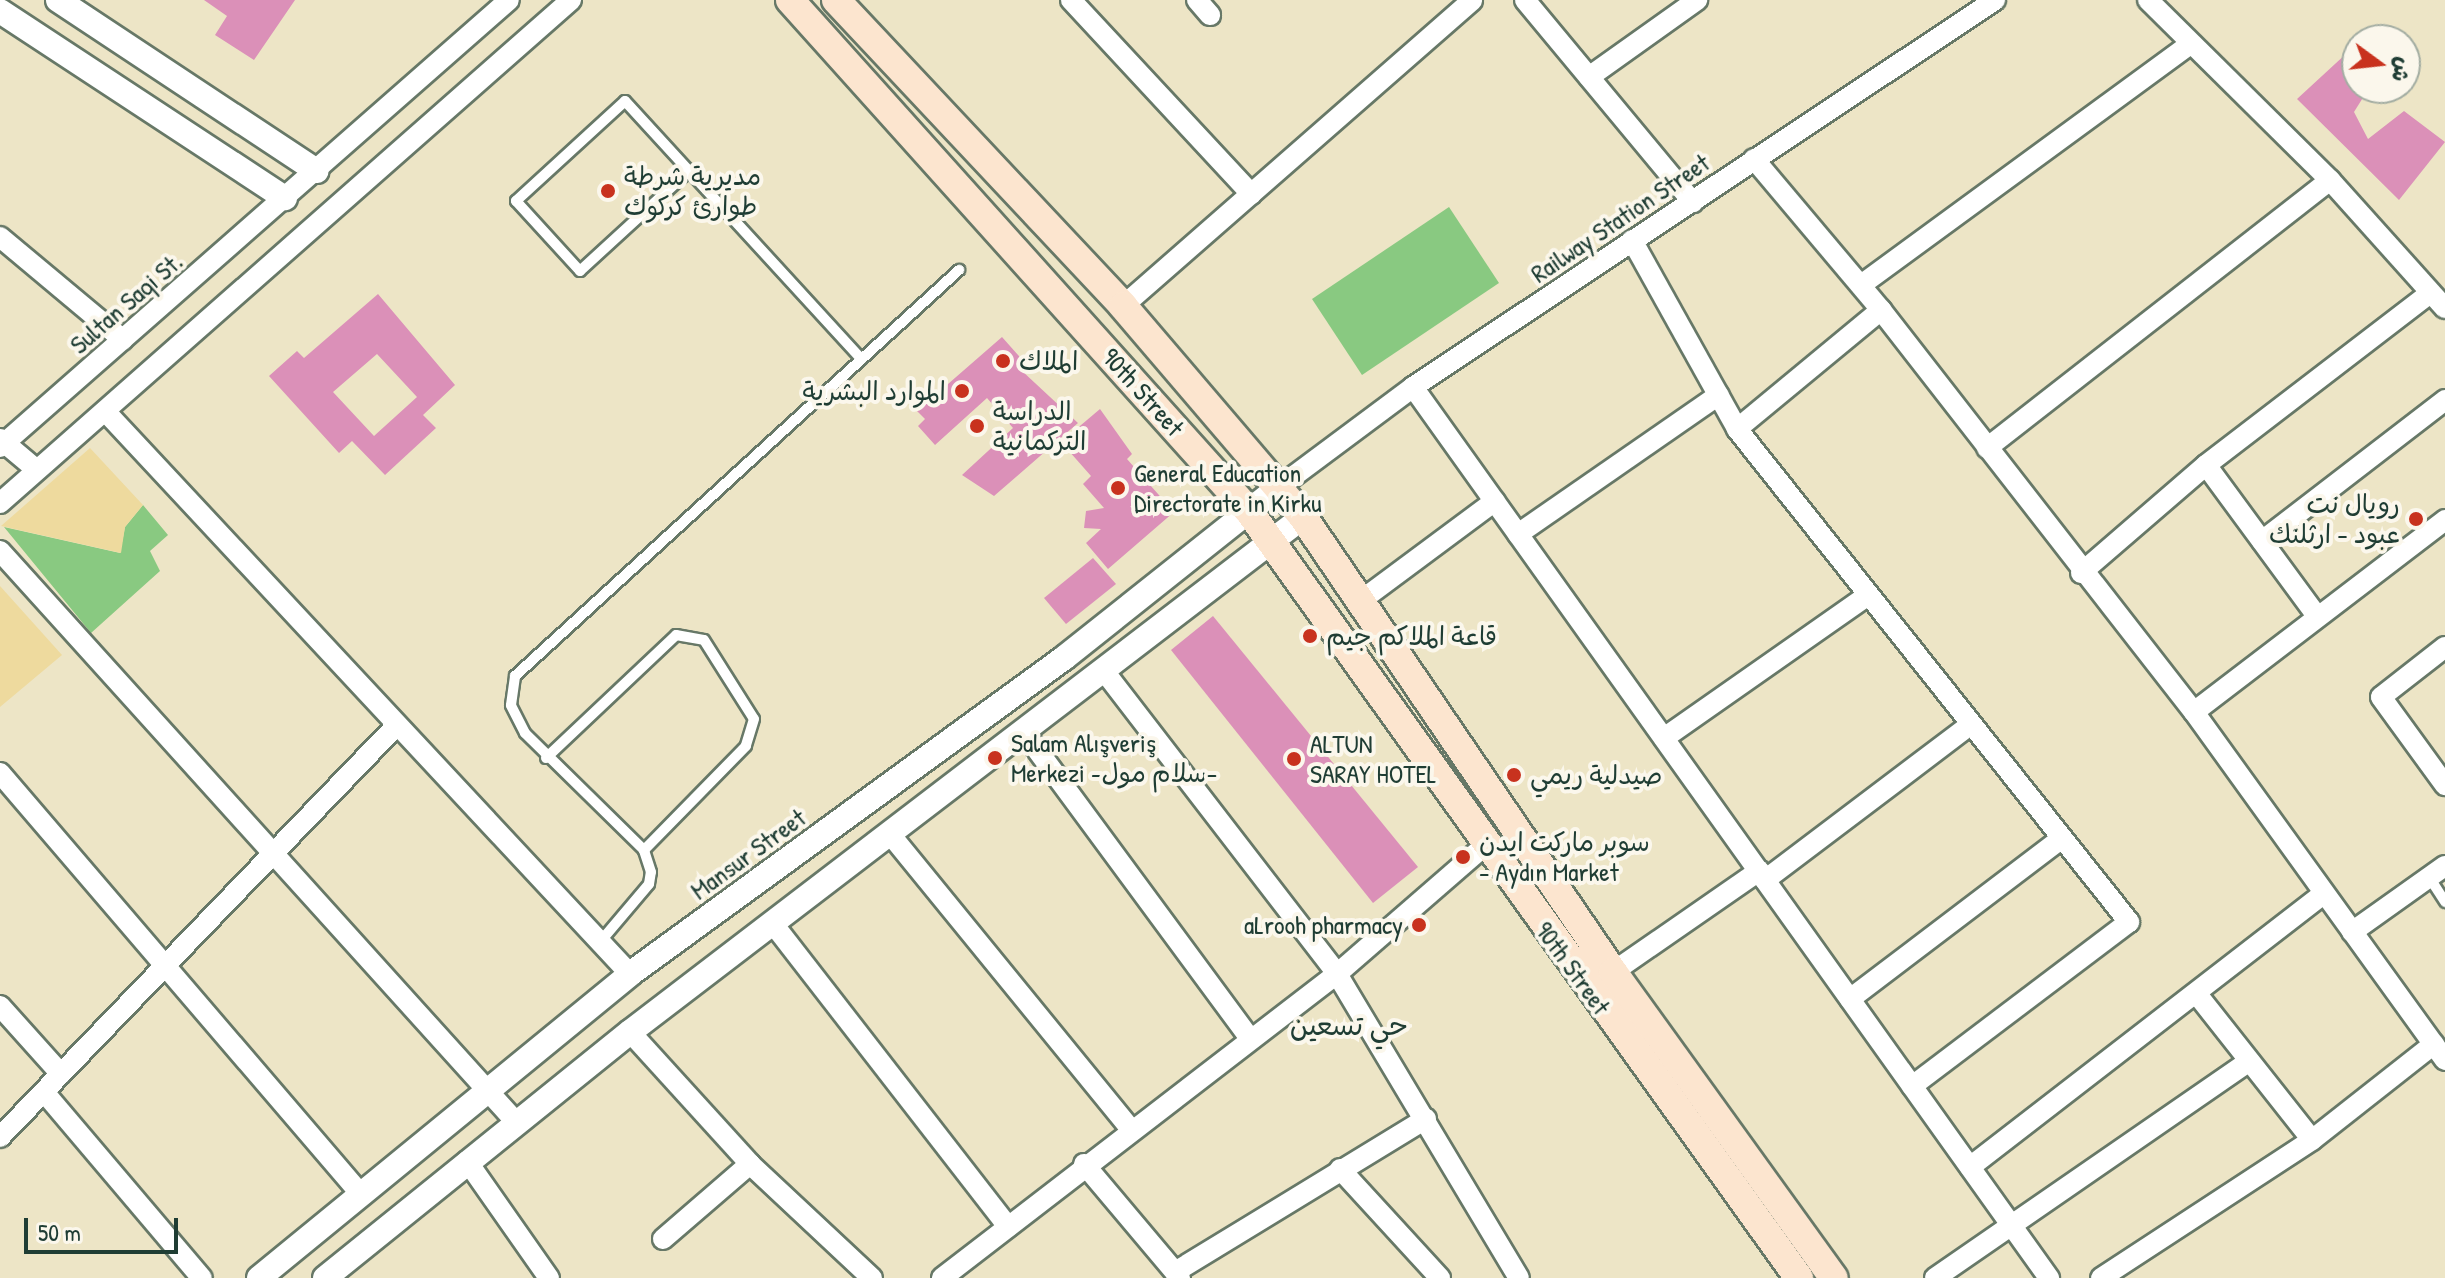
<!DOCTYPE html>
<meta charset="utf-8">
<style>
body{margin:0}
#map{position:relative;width:2445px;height:1278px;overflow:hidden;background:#ede5c6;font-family:"Patrick Hand","Playpen Sans Arabic",sans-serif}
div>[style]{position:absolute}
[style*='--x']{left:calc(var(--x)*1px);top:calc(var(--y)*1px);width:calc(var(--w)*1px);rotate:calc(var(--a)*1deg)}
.green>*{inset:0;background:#89c981}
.sand>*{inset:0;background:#eeda9e}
.building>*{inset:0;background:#db90b8}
.roads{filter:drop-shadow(2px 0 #677867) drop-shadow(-2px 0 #677867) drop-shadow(0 2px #677867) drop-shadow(0 -2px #677867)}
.service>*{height:10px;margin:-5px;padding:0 5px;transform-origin:5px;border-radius:5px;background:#fff}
.minor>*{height:20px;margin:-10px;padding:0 10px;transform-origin:10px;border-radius:10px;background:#fff}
.tertiary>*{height:24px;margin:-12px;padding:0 12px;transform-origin:12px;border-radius:12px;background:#fff}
.secondary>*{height:28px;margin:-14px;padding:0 14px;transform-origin:14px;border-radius:14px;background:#fce5cf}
.dots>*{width:22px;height:22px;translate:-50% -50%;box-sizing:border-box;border:4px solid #fbf7ec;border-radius:50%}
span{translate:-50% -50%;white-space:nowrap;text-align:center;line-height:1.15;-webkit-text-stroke:8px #fbf7ec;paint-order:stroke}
.poi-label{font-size:26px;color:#1f3d34}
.left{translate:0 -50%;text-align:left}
.right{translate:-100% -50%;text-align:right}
.street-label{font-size:26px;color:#1f3d34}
.neighbourhood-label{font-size:28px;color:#1f3d34}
.north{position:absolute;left:2341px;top:24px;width:80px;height:80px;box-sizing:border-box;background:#fbf7ec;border:2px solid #a3ada2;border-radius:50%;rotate:105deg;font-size:22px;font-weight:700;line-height:32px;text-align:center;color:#1f3d34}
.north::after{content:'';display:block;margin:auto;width:28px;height:36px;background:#c8321e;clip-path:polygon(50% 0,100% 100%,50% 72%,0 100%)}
.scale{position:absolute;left:24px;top:1218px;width:154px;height:36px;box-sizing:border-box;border:4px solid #1f3d34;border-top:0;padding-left:10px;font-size:24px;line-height:28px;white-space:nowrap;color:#1f3d34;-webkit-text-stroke:6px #fbf7ec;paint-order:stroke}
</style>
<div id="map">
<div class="green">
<div style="clip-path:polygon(1449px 207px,1499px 283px,1362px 375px,1312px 299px)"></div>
<div style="clip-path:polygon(143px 505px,168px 535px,150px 551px,160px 571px,91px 633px,4px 527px,120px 553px,125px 527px)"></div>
</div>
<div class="sand">
<div style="clip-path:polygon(90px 448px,143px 505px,125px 527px,121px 553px,1px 526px)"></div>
<div style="clip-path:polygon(0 586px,62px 655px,0 707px)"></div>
</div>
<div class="building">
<div style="clip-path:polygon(204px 0,295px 0,254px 60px,215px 35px,227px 16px)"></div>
<div style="clip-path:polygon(2348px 52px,2357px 62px,2357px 88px,2369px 88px,2354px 112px,2368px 139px,2404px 111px,2445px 142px,2399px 200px,2297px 99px)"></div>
<div style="clip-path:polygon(evenodd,378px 294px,455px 385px,423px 415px,436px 428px,385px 475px,352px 441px,339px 453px,269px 376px,297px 351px,304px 358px,378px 294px,377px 354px,417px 397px,374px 436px,333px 392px,377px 354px)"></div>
<div style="clip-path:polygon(1002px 337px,1027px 365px,1021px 370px,1078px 423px,994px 496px,962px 475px,1013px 428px,987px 398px,935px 445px,918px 426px,925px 419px,917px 411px)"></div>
<div style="clip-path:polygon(1100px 409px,1132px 454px,1127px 459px,1174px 512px,1108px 569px,1086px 543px,1101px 529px,1084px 528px,1086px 511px,1104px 508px,1083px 484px,1091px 476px,1061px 442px)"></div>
<div style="clip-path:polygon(1093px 558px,1116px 584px,1066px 624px,1044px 598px)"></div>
<div style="clip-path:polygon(1213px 616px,1418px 867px,1373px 903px,1171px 650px)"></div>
</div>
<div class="roads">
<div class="service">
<div style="--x:689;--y:171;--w:148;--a:137.5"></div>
<div style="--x:580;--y:271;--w:95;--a:-132.4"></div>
<div style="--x:516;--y:201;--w:148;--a:-42.5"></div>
<div style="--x:625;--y:101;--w:350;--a:47.5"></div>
<div style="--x:546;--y:758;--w:179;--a:-43.4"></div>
<div style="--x:676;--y:635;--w:28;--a:10"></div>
<div style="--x:704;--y:640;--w:93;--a:57.7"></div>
<div style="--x:754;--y:719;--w:28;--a:107"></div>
<div style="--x:746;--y:746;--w:146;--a:134.4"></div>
<div style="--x:2429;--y:877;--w:30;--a:57"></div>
<div style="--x:600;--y:942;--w:76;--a:-49.8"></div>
<div style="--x:649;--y:884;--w:12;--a:-81"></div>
<div style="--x:651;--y:872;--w:23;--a:-108"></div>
<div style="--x:644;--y:850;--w:167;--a:-135.5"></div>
<div style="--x:525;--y:733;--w:31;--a:-117"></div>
<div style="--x:511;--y:705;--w:29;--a:-82"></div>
<div style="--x:515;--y:676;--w:602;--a:-42.44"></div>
</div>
<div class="minor">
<div style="--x:1071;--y:0;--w:265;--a:47.1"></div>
<div style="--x:1197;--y:0;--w:20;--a:49"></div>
<div style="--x:1525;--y:0;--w:263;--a:50.3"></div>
<div style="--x:2148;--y:0;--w:256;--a:44.7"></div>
<div style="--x:2330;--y:180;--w:172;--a:48.1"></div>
<div style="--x:1589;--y:77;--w:133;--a:-35.5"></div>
<div style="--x:1754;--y:159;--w:197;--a:49.9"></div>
<div style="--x:1881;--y:310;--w:509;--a:52.1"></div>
<div style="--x:2194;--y:712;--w:429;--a:54.2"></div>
<div style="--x:0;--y:237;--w:160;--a:39.9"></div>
<div style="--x:1632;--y:240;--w:216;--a:60.9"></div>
<div style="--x:1737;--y:429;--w:630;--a:51.51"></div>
<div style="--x:2129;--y:922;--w:272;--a:142.9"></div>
<div style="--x:1861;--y:285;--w:408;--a:-36.2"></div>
<div style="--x:1123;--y:306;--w:464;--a:-41.2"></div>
<div style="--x:1413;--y:387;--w:1095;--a:54.48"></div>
<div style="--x:105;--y:411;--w:770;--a:47"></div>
<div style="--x:1737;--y:429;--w:187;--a:-39.6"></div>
<div style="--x:0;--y:439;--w:48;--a:40"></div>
<div style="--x:0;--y:447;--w:677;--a:-41.29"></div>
<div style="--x:1987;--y:448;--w:435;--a:-38"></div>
<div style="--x:2206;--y:465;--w:186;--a:53.7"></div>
<div style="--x:1279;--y:487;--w:167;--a:-36.7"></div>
<div style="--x:1413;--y:387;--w:699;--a:-33.62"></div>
<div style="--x:0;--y:503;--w:761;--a:-41.38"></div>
<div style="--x:1518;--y:534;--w:244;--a:-34.7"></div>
<div style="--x:2262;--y:541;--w:231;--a:-37.6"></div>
<div style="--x:0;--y:551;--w:770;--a:47.9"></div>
<div style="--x:2081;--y:573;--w:165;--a:-40.8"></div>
<div style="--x:2206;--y:465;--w:282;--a:-37.5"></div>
<div style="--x:1363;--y:599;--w:164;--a:-36.6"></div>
<div style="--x:2445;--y:647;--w:81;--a:142"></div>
<div style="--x:2381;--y:697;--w:109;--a:54"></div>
<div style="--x:1104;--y:671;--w:382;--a:52.4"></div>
<div style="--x:1337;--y:974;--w:354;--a:59.1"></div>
<div style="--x:2194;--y:712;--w:316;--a:-37.4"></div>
<div style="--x:1024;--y:732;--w:380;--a:53.6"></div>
<div style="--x:1664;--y:738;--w:248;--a:-35"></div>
<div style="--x:0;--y:773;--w:552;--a:49.41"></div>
<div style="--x:890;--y:834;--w:381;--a:50.8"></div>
<div style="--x:1765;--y:880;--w:253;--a:-37.1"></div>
<div style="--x:774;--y:925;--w:382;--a:52.2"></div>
<div style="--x:2352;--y:932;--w:114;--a:-35.4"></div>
<div style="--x:1613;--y:972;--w:178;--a:-34.7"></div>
<div style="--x:2196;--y:993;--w:187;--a:51.7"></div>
<div style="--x:1850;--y:999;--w:265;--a:-37.2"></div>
<div style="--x:0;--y:1006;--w:91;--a:48.1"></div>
<div style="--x:630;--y:1032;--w:178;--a:47.7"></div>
<div style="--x:750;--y:1164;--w:167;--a:43.1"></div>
<div style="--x:44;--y:1092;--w:244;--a:49.7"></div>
<div style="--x:0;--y:1137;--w:569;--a:-46.07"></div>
<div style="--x:467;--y:1161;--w:143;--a:55"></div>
<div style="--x:1084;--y:1164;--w:149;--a:49.9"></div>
<div style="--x:1970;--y:1167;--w:446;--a:-37.7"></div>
<div style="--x:1340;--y:1169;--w:148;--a:47.5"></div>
<div style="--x:663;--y:1239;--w:115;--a:-40.8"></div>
<div style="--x:1175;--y:1272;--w:294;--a:-31.4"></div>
<div style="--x:942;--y:1278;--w:498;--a:-37.6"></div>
<div style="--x:1337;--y:974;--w:195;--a:-41"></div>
<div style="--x:1935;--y:1278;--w:382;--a:-34.6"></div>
<div style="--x:2101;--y:1278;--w:252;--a:-33.2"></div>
<div style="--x:2312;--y:1140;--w:155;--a:-38.2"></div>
</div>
<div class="tertiary">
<div style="--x:58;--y:0;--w:310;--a:33.5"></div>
<div style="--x:0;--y:11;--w:341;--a:33.3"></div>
<div style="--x:259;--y:1278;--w:480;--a:-39.3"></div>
<div style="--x:630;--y:974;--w:537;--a:-36.06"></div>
<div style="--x:1064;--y:658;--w:275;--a:-38.5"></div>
<div style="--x:325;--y:1278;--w:392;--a:-38.9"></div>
<div style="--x:630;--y:1032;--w:847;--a:-37.42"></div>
</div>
<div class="secondary">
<div style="--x:790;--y:0;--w:687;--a:48.07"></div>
<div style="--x:1249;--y:511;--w:944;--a:54.36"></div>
<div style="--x:836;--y:0;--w:420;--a:46.8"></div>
<div style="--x:1123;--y:306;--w:277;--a:49.5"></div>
<div style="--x:1303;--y:517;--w:551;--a:55.73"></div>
<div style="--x:1613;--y:972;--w:377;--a:54.2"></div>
</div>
</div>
<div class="dots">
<div style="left:608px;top:191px;background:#c8321e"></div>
<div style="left:1003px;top:361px;background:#c8321e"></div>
<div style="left:962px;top:391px;background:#c8321e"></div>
<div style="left:977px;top:426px;background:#c8321e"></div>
<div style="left:1118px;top:488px;background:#c8321e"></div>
<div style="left:2416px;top:519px;background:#c8321e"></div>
<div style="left:1310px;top:636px;background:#c8321e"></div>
<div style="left:995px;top:758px;background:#c8321e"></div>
<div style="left:1294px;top:759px;background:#c8321e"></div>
<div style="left:1514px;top:775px;background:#c8321e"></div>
<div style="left:1463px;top:857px;background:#c8321e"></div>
<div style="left:1419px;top:925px;background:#c8321e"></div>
</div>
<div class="poi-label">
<span class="left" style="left:624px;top:191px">مديرية شرطة<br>طوارئ كركوك</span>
<span class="left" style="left:1019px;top:361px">الملاك</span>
<span class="right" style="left:946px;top:391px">الموارد البشرية</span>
<span class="left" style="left:993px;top:426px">الدراسة<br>التركمانية</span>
<span class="left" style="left:1134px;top:488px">General Education<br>Directorate in Kirku</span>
<span class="right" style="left:2400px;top:519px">رويال نت<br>عبود - ارثلنك</span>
<span class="left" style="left:1326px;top:636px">قاعة الملاكم جيم</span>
<span class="left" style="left:1011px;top:758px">Salam Alışveriş<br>Merkezi -سلام مول-</span>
<span class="left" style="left:1310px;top:759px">ALTUN<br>SARAY HOTEL</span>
<span class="left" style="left:1530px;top:775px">صيدلية ريمي</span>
<span class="left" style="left:1479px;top:857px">سوبر ماركت ايدن<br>- Aydın Market</span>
<span class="right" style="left:1403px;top:925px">aLrooh pharmacy</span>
</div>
<div class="street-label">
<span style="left:1620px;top:218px;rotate:-34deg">Railway Station Street</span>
<span style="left:126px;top:303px;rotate:-41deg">Sultan Saqi St.</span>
<span style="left:1143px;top:392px;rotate:48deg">90th Street</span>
<span style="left:748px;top:854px;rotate:-36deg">Mansur Street</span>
<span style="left:1573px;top:968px;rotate:54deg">90th Street</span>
</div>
<div class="neighbourhood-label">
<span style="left:1349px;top:1025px">حي تسعين</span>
</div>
<div class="north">ش</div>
<div class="scale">50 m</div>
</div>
